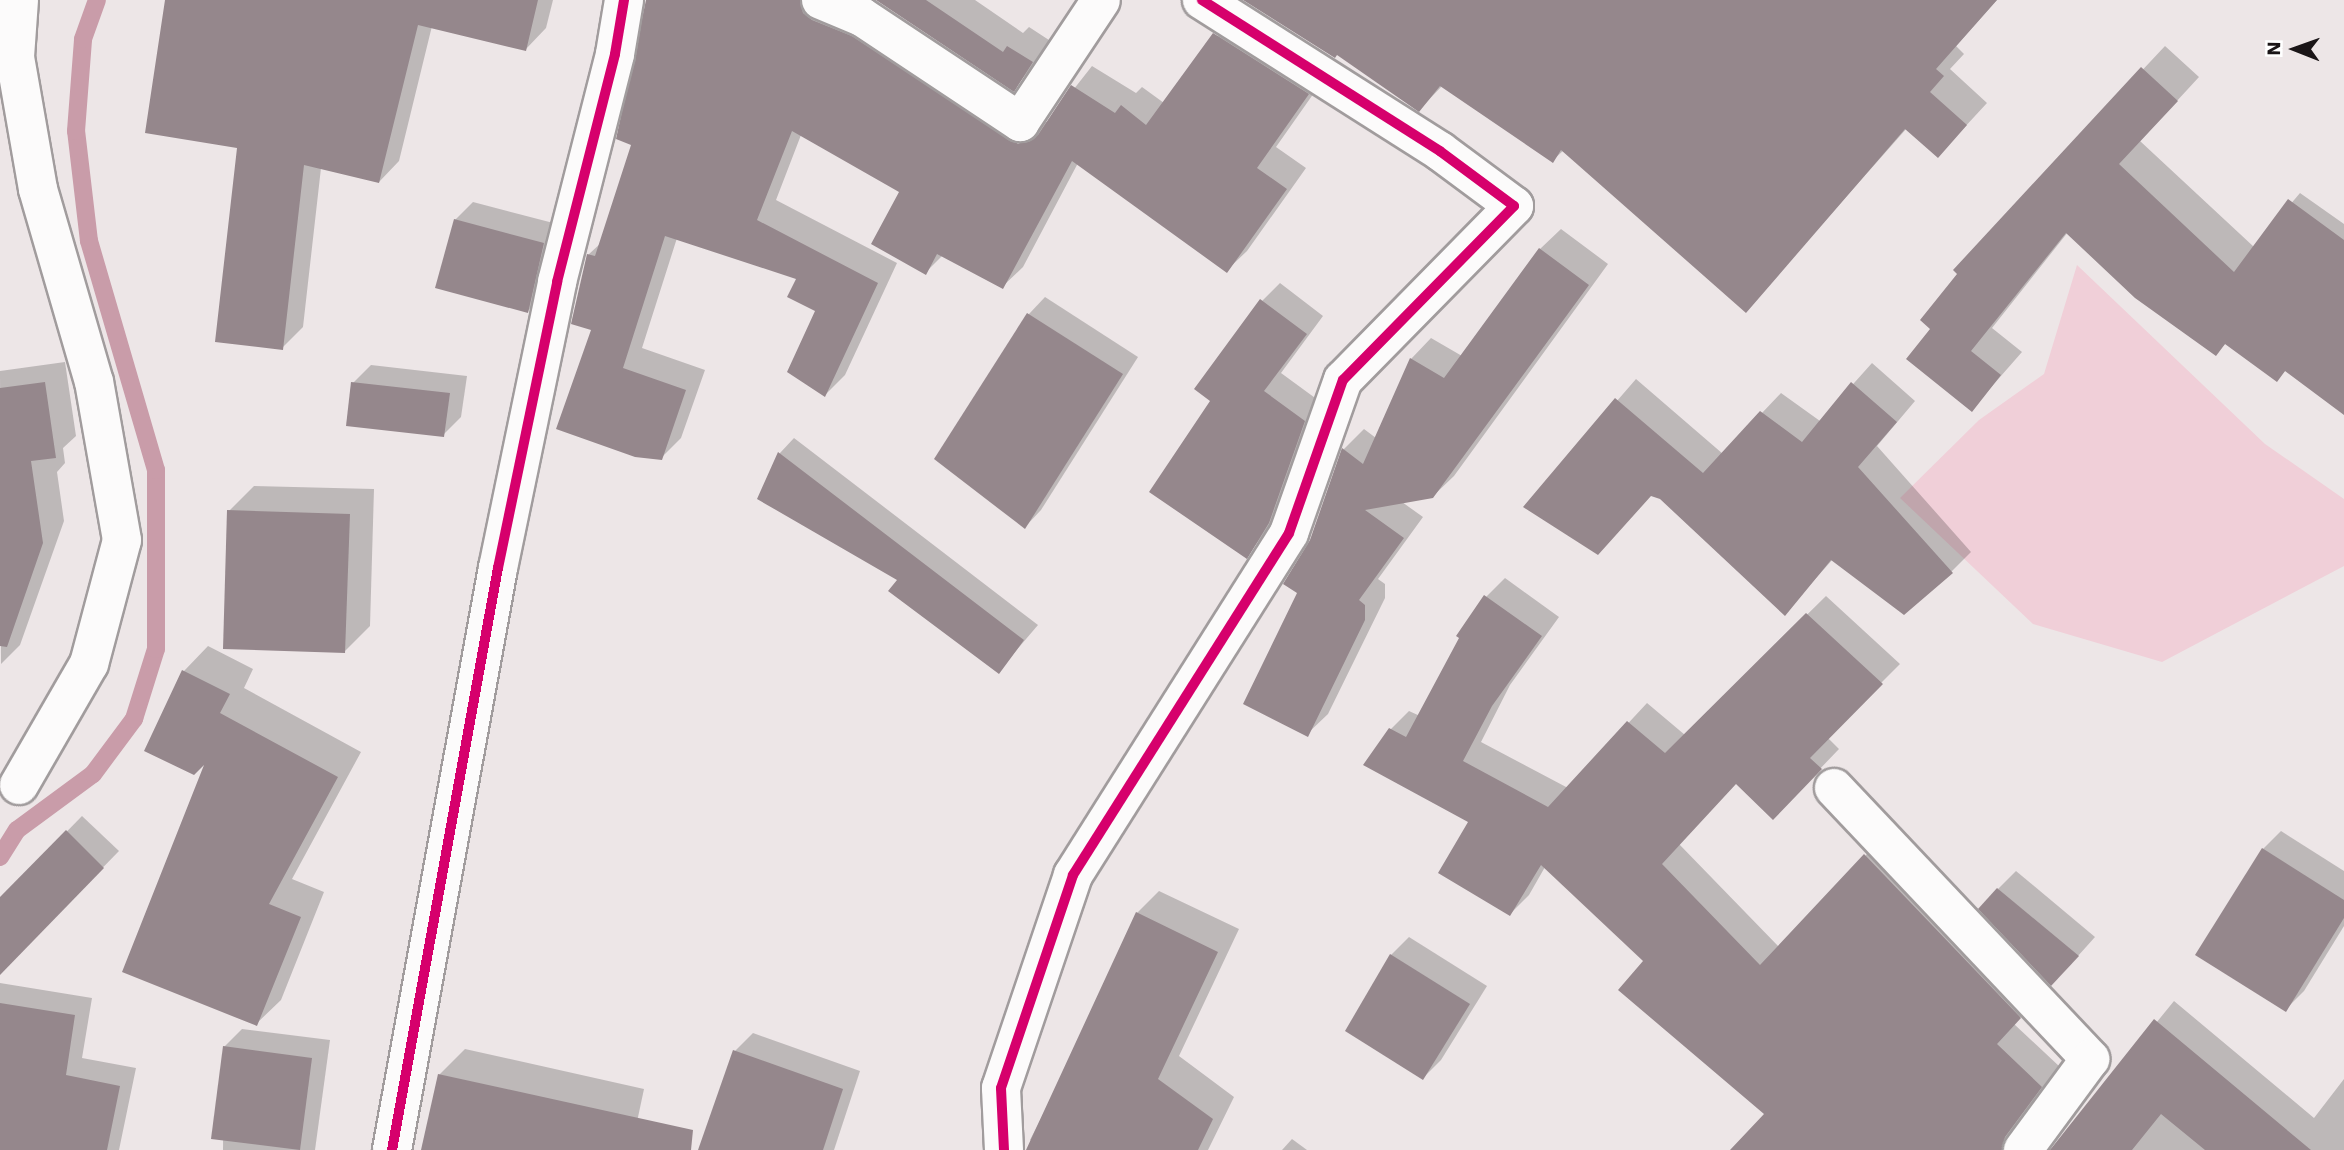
<!DOCTYPE html>
<style>
body{margin:0}
#map{position:relative;width:2344px;height:1150px;overflow:hidden;background:#ede6e7;font-family:"Work Sans",sans-serif}
div>[style]{position:absolute}
[style*='--x']{left:calc(var(--x)*1px);top:calc(var(--y)*1px);width:calc(var(--w)*1px);rotate:calc(var(--a)*1deg)}
.green>*{inset:0;background:#f0cfd8}
.shadow>*{inset:0;background:#0003}
.stream>*{height:18px;margin:-9px;padding:0 9px;transform-origin:9px;border-radius:9px;background:#c99ca9}
.building>*{inset:0;background:#95878c}
.roads{filter:drop-shadow(2px 0 #a19c9d) drop-shadow(-2px 0 #a19c9d) drop-shadow(0 2px #a19c9d) drop-shadow(0 -2px #a19c9d)}
.street>*{height:38px;margin:-19px;padding:0 19px;transform-origin:19px;border-radius:19px;background:#fcfbfb}
.cycleway>*{height:10px;margin:-5px;padding:0 5px;transform-origin:5px;border-radius:5px;background:#d6006c}
span{translate:-50% -50%;white-space:nowrap;text-align:center;line-height:1.15;-webkit-text-stroke:7px #fff;paint-order:stroke}
.north{position:absolute;left:2260px;top:14px;width:70px;height:70px;-webkit-text-stroke:5px #fff;paint-order:stroke;rotate:271deg;font-size:19px;font-weight:700;line-height:28px;text-align:center;color:#1a1517}
.north::after{content:'';display:block;margin:auto;width:24px;height:32px;background:#1a1517;clip-path:polygon(50% 0,100% 100%,50% 72%,0 100%)}
</style>
<div id="map">
<div class="green">
<div style="clip-path:polygon(2077px 265px,2265px 444px,2344px 499px,2344px 566px,2162px 662px,2033px 624px,1900px 498px,1979px 420px,2044px 374px)"></div>
</div>
<div class="shadow">
<div style="clip-path:polygon(180px 0,553px 0,546px 28px,526px 49px,432px 26px,399px 161px,379px 182px,321px 168px,303px 327px,282px 348px,239px 146px)"></div>
<div style="clip-path:polygon(648px 0,832px 0,1029px 121px,1048px 122px,1092px 66px,1136px 93px,1142px 87px,1164px 103px,1235px 14px,1328px 73px,1276px 147px,1306px 168px,1247px 251px,1227px 270px,1078px 163px,1023px 267px,1003px 286px,943px 255px,925px 273px,902px 191px,801px 135px,776px 200px,897px 263px,845px 375px,825px 395px,817px 310px,799px 278px,677px 238px,642px 348px,705px 370px,681px 438px,661px 458px,593px 328px,588px 255px,602px 242px,633px 144px)"></div>
<div style="clip-path:polygon(878px 0,975px 0,1023px 33px,1029px 27px,1052px 42px,1014px 89px)"></div>
<div style="clip-path:polygon(1246px 0,1997px 0,1956px 46px,1964px 54px,1950px 69px,1987px 103px,1938px 156px,1907px 128px,1746px 310px,1564px 150px,1553px 160px,1443px 85px,1419px 110px,1337px 53px)"></div>
<div style="clip-path:polygon(2165px 46px,2199px 77px,2140px 141px,2254px 247px,2300px 193px,2344px 224px,2344px 412px,2286px 370px,2277px 380px,2226px 343px,2216px 353px,2068px 232px,1992px 328px,2022px 352px,1972px 409px,1933px 328px,1959px 273px,1955px 270px)"></div>
<div style="clip-path:polygon(473px 202px,561px 225px,546px 293px,528px 311px,455px 220px)"></div>
<div style="clip-path:polygon(1561px 229px,1608px 264px,1454px 476px,1432px 497px,1402px 502px,1423px 517px,1378px 579px,1385px 584px,1385px 598px,1328px 714px,1307px 734px,1300px 593px,1311px 541px,1344px 449px,1364px 429px,1376px 438px,1411px 359px,1431px 338px,1462px 356px,1540px 249px)"></div>
<div style="clip-path:polygon(1280px 283px,1323px 316px,1281px 373px,1322px 403px,1287px 504px,1247px 556px,1212px 401px,1262px 301px)"></div>
<div style="clip-path:polygon(1045px 297px,1138px 357px,1041px 510px,1025px 527px,936px 459px,1029px 314px)"></div>
<div style="clip-path:polygon(65px 362px,76px 436px,63px 448px,65px 463px,57px 472px,64px 521px,20px 645px,1px 664px,0 371px)"></div>
<div style="clip-path:polygon(1872px 363px,1915px 401px,1877px 446px,1971px 552px,1951px 572px,1833px 559px,1785px 613px,1661px 497px,1652px 494px,1525px 507px,1636px 379px,1723px 454px,1781px 393px,1820px 421px)"></div>
<div style="clip-path:polygon(371px 365px,467px 376px,461px 417px,443px 435px,353px 383px)"></div>
<div style="clip-path:polygon(794px 438px,1038px 625px,998px 672px,900px 579px,759px 498px,780px 453px)"></div>
<div style="clip-path:polygon(254px 486px,374px 489px,370px 626px,345px 651px,229px 511px)"></div>
<div style="clip-path:polygon(1505px 578px,1559px 617px,1510px 685px,1481px 742px,1568px 788px,1647px 703px,1685px 735px,1826px 596px,1900px 664px,1827px 737px,1839px 749px,1792px 798px,1737px 782px,1679px 844px,1779px 947px,1884px 836px,2039px 998px,2014px 1024px,2060px 1067px,2020px 1126px,2035px 1150px,1748px 1150px,1766px 1113px,1645px 961px,1545px 867px,1529px 895px,1510px 914px,1470px 821px,1390px 730px,1409px 711px,1420px 716px,1486px 597px)"></div>
<div style="clip-path:polygon(208px 646px,253px 669px,244px 688px,361px 752px,292px 879px,324px 892px,281px 1000px,256px 1024px,209px 758px,146px 750px,184px 671px)"></div>
<div style="clip-path:polygon(82px 816px,119px 851px,0 973px,0 900px)"></div>
<div style="clip-path:polygon(2281px 831px,2344px 871px,2344px 926px,2304px 991px,2286px 1009px,2263px 849px)"></div>
<div style="clip-path:polygon(2016px 871px,2095px 937px,2069px 966px,1998px 889px)"></div>
<div style="clip-path:polygon(1159px 891px,1239px 929px,1179px 1056px,1234px 1097px,1208px 1150px,1049px 1150px,1030px 1140px,1100px 1002px,1137px 913px)"></div>
<div style="clip-path:polygon(1409px 937px,1487px 986px,1441px 1060px,1423px 1078px,1347px 1030px,1391px 955px)"></div>
<div style="clip-path:polygon(0 983px,92px 998px,82px 1058px,136px 1068px,119px 1150px,0 1150px)"></div>
<div style="clip-path:polygon(2174px 1001px,2314px 1118px,2344px 1079px,2344px 1150px,2048px 1150px,2055px 1147px)"></div>
<div style="clip-path:polygon(242px 1029px,330px 1040px,315px 1150px,223px 1150px,224px 1047px)"></div>
<div style="clip-path:polygon(753px 1033px,860px 1071px,834px 1150px,700px 1150px,735px 1051px)"></div>
<div style="clip-path:polygon(465px 1049px,644px 1089px,631px 1150px,423px 1150px,439px 1075px)"></div>
<div style="clip-path:polygon(1292px 1139px,1307px 1150px,1282px 1150px)"></div>
</div>
<div class="stream">
<div style="--x:0;--y:857;--w:32;--a:-58"></div>
<div style="--x:17;--y:830;--w:94;--a:-36.4"></div>
<div style="--x:93;--y:774;--w:69;--a:-53.3"></div>
<div style="--x:134;--y:719;--w:73;--a:-72.6"></div>
<div style="--x:156;--y:649;--w:179;--a:-90"></div>
<div style="--x:156;--y:470;--w:239;--a:-106.3"></div>
<div style="--x:89;--y:241;--w:111;--a:-96.7"></div>
<div style="--x:76;--y:131;--w:92;--a:-85.6"></div>
<div style="--x:83;--y:39;--w:41;--a:-70.3"></div>
</div>
<div class="building">
<div style="clip-path:polygon(165px 0,538px 0,526px 51px,418px 25px,379px 183px,304px 165px,283px 350px,215px 342px,237px 148px,145px 133px)"></div>
<div style="clip-path:polygon(646px 0,800px 0,803px 13px,812px 20px,852px 36px,1018px 144px,1038px 135px,1071px 85px,1115px 113px,1121px 105px,1146px 125px,1213px 33px,1309px 94px,1257px 168px,1287px 189px,1227px 273px,1072px 161px,1003px 289px,937px 254px,926px 275px,871px 244px,899px 192px,792px 131px,757px 220px,878px 283px,825px 397px,787px 372px,815px 311px,787px 297px,796px 279px,665px 236px,623px 368px,686px 390px,662px 460px,635px 457px,556px 429px,591px 330px,571px 324px,587px 254px,595px 256px,631px 145px,616px 139px)"></div>
<div style="clip-path:polygon(876px 0,926px 0,1003px 52px,1007px 46px,1033px 62px,1014px 92px)"></div>
<div style="clip-path:polygon(1243px 0,1997px 0,1936px 69px,1944px 76px,1930px 92px,1967px 125px,1938px 158px,1905px 129px,1746px 313px,1561px 150px,1553px 163px,1440px 86px,1419px 112px,1337px 55px,1335px 58px)"></div>
<div style="clip-path:polygon(2141px 67px,2178px 101px,2119px 164px,2234px 272px,2288px 199px,2344px 240px,2344px 415px,2285px 371px,2277px 382px,2225px 344px,2216px 356px,2135px 298px,2066px 233px,1971px 351px,2001px 375px,1972px 412px,1906px 359px,1930px 329px,1920px 320px,1957px 274px,1953px 270px)"></div>
<div style="clip-path:polygon(454px 219px,544px 243px,528px 313px,435px 288px)"></div>
<div style="clip-path:polygon(1539px 248px,1589px 285px,1433px 498px,1365px 510px,1404px 538px,1359px 600px,1365px 605px,1365px 620px,1308px 737px,1243px 704px,1297px 593px,1283px 584px,1310px 540px,1342px 448px,1363px 464px,1410px 358px,1444px 378px)"></div>
<div style="clip-path:polygon(1260px 299px,1307px 334px,1264px 391px,1305px 421px,1269px 523px,1247px 559px,1149px 492px,1210px 401px,1194px 389px)"></div>
<div style="clip-path:polygon(1027px 313px,1123px 374px,1025px 529px,934px 459px)"></div>
<div style="clip-path:polygon(45px 382px,56px 458px,31px 461px,43px 543px,7px 647px,0 646px,0 388px)"></div>
<div style="clip-path:polygon(351px 382px,450px 393px,444px 437px,346px 426px)"></div>
<div style="clip-path:polygon(1851px 382px,1897px 422px,1858px 467px,1953px 573px,1904px 615px,1831px 560px,1785px 616px,1660px 499px,1651px 496px,1598px 555px,1523px 507px,1615px 398px,1703px 473px,1760px 411px,1802px 442px)"></div>
<div style="clip-path:polygon(778px 452px,1024px 640px,999px 674px,888px 591px,897px 580px,757px 499px)"></div>
<div style="clip-path:polygon(227px 510px,350px 514px,345px 653px,223px 649px)"></div>
<div style="clip-path:polygon(1484px 595px,1542px 636px,1492px 706px,1463px 761px,1548px 807px,1627px 721px,1665px 753px,1806px 613px,1883px 684px,1810px 758px,1822px 769px,1773px 820px,1736px 784px,1662px 864px,1760px 965px,1864px 854px,2021px 1018px,1997px 1044px,2042px 1087px,2005px 1137px,2002px 1150px,1730px 1150px,1764px 1114px,1618px 990px,1643px 961px,1541px 865px,1510px 916px,1438px 873px,1468px 822px,1363px 765px,1389px 728px,1406px 737px,1459px 638px,1456px 636px)"></div>
<div style="clip-path:polygon(182px 670px,230px 694px,220px 713px,338px 777px,269px 904px,301px 917px,257px 1026px,122px 972px,204px 765px,194px 775px,144px 751px)"></div>
<div style="clip-path:polygon(66px 830px,104px 868px,0 975px,0 897px)"></div>
<div style="clip-path:polygon(2262px 848px,2344px 900px,2344px 918px,2286px 1012px,2195px 955px)"></div>
<div style="clip-path:polygon(1997px 888px,2079px 956px,2051px 986px,1978px 909px)"></div>
<div style="clip-path:polygon(1136px 912px,1218px 952px,1158px 1079px,1213px 1119px,1198px 1150px,1026px 1150px)"></div>
<div style="clip-path:polygon(1390px 954px,1470px 1004px,1423px 1080px,1345px 1031px)"></div>
<div style="clip-path:polygon(0 1003px,75px 1015px,66px 1075px,120px 1086px,107px 1150px,0 1150px)"></div>
<div style="clip-path:polygon(2154px 1019px,2311px 1150px,2205px 1150px,2161px 1114px,2132px 1150px,2050px 1150px)"></div>
<div style="clip-path:polygon(223px 1046px,312px 1058px,300px 1150px,211px 1139px)"></div>
<div style="clip-path:polygon(733px 1050px,843px 1089px,823px 1150px,698px 1150px)"></div>
<div style="clip-path:polygon(438px 1074px,693px 1130px,691px 1150px,421px 1150px)"></div>
</div>
<div class="roads">
<div class="street">
<div style="--x:821;--y:0;--w:44;--a:22.5"></div>
<div style="--x:862;--y:17;--w:190;--a:33.6"></div>
<div style="--x:1020;--y:122;--w:146;--a:-56.4"></div>
<div style="--x:19;--y:785;--w:140;--a:-60"></div>
<div style="--x:89;--y:664;--w:128;--a:-75.1"></div>
<div style="--x:122;--y:540;--w:160;--a:-100"></div>
<div style="--x:94;--y:382;--w:201;--a:-106.2"></div>
<div style="--x:38;--y:189;--w:134;--a:-99.9"></div>
<div style="--x:15;--y:57;--w:57;--a:-86"></div>
<div style="--x:1834;--y:788;--w:373;--a:46.6"></div>
<div style="--x:2090;--y:1059;--w:113;--a:126.4"></div>
<div style="--x:392;--y:1150;--w:592;--a:-79.68"></div>
<div style="--x:498;--y:568;--w:292;--a:-78.3"></div>
<div style="--x:557;--y:282;--w:235;--a:-75.7"></div>
<div style="--x:615;--y:54;--w:55;--a:-80.5"></div>
<div style="--x:1004;--y:1150;--w:62;--a:-92.8"></div>
<div style="--x:1001;--y:1088;--w:225;--a:-71.3"></div>
<div style="--x:1073;--y:875;--w:404;--a:-57.7"></div>
<div style="--x:1289;--y:533;--w:162;--a:-70.6"></div>
<div style="--x:1343;--y:380;--w:244;--a:-45.5"></div>
<div style="--x:1514;--y:206;--w:92;--a:-143.4"></div>
<div style="--x:1440;--y:151;--w:282;--a:-147.6"></div>
</div>
</div>
<div class="cycleway">
<div style="--x:392;--y:1150;--w:592;--a:-79.68"></div>
<div style="--x:498;--y:568;--w:292;--a:-78.3"></div>
<div style="--x:557;--y:282;--w:235;--a:-75.7"></div>
<div style="--x:615;--y:54;--w:55;--a:-80.5"></div>
<div style="--x:1004;--y:1150;--w:62;--a:-92.8"></div>
<div style="--x:1001;--y:1088;--w:225;--a:-71.3"></div>
<div style="--x:1073;--y:875;--w:404;--a:-57.7"></div>
<div style="--x:1289;--y:533;--w:162;--a:-70.6"></div>
<div style="--x:1343;--y:380;--w:244;--a:-45.5"></div>
<div style="--x:1514;--y:206;--w:92;--a:-143.4"></div>
<div style="--x:1440;--y:151;--w:282;--a:-147.6"></div>
</div>
<div class="north">N</div>
</div>
